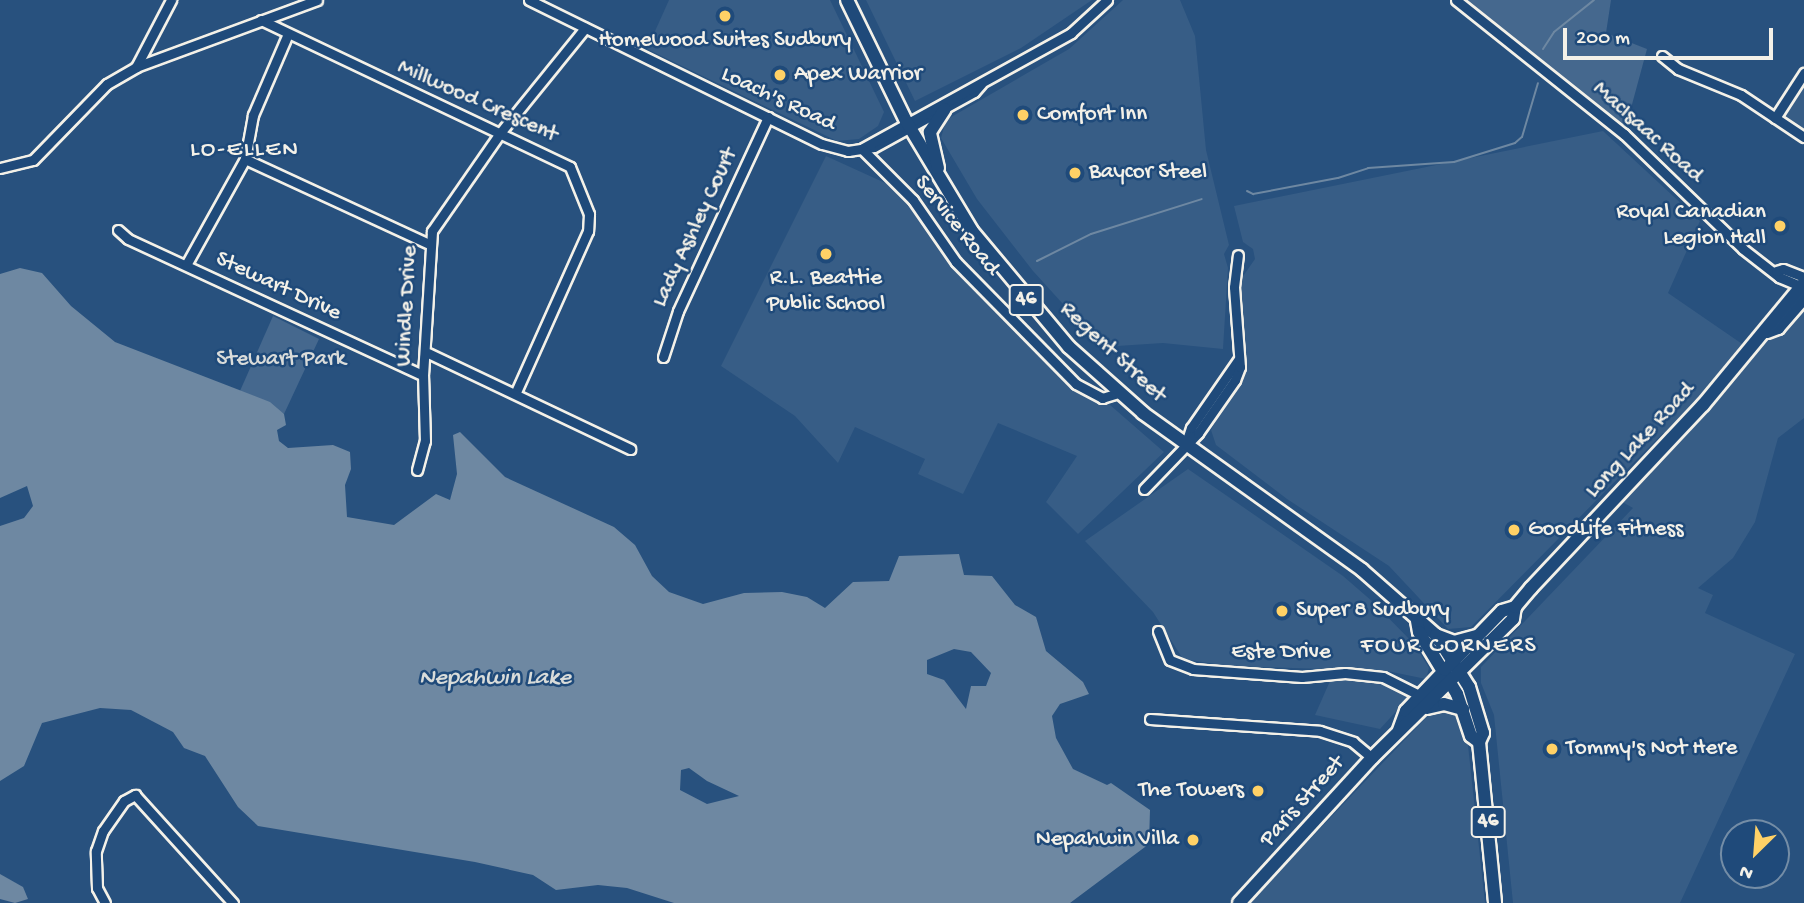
<!DOCTYPE html>
<style>
body{margin:0}
#map{position:relative;width:1804px;height:903px;overflow:hidden;background:#28517e;font-family:"Gochi Hand",sans-serif}
div>[style]{position:absolute}
[style*='--x']{left:calc(var(--x)*1px);top:calc(var(--y)*1px);width:calc(var(--w)*1px);rotate:calc(var(--a)*1deg)}
.built>*{inset:0;background:#375d86}
.green>*{inset:0;background:#45688e}
.water>*{inset:0;background:#6e88a2}
.stream>*{height:2px;margin:-1px;padding:0 1px;transform-origin:1px;border-radius:1px;background:#6e88a2}
.roads{filter:drop-shadow(2px 0 #f4f1e8) drop-shadow(-2px 0 #f4f1e8) drop-shadow(0 2px #f4f1e8) drop-shadow(0 -2px #f4f1e8)}
.minor>*{height:9px;margin:-4.5px;padding:0 4.5px;transform-origin:4.5px;border-radius:4.5px;background:#1f4a7a}
.major>*{height:12px;margin:-6px;padding:0 6px;transform-origin:6px;border-radius:6px;background:#1f4a7a}
.dots>*{width:19px;height:19px;translate:-50% -50%;box-sizing:border-box;border:4px solid #1f4a7a;border-radius:50%}
span{translate:-50% -50%;white-space:nowrap;text-align:center;line-height:1.15;-webkit-text-stroke:5px #1f4a7a;paint-order:stroke}
.shield-label span{padding:2px 5px;background:#1f4a7a;border:2px solid;border-radius:5px;-webkit-text-stroke-width:0}
.shield-label{font-size:21px;color:#f4f1e8;font-weight:700}
.poi-label{font-size:23px;color:#f4f1e8}
.left{translate:0 -50%;text-align:left}
.right{translate:-100% -50%;text-align:right}
.street-label{font-size:23px;color:#f4f1e8}
.park-label{font-size:23px;color:#dadcda}
.neighbourhood-label{font-size:24px;color:#f4f1e8;letter-spacing:2px}
.water-label{font-size:24px;color:#d9dcda;font-style:italic}
.north{position:absolute;left:1720px;top:819px;width:70px;height:70px;box-sizing:border-box;background:#1f4a7a;border:2px solid #748da6;border-radius:50%;rotate:205deg;font-size:19px;font-weight:700;line-height:28px;text-align:center;color:#f4f1e8}
.north::after{content:'';display:block;margin:auto;width:24px;height:32px;background:#ffd166;clip-path:polygon(50% 0,100% 100%,50% 72%,0 100%)}
.scale{position:absolute;left:1563px;top:28px;width:210px;height:32px;box-sizing:border-box;border:4px solid #f4f1e8;border-top:0;padding-left:9px;font-size:21px;line-height:24px;white-space:nowrap;color:#f4f1e8;-webkit-text-stroke:5px #1f4a7a;paint-order:stroke}
</style>
<div id="map">
<div class="built">
<div style="clip-path:polygon(669px 0,830px 0,884px 112px,878px 126px,859px 139px,837px 141px,647px 49px)"></div>
<div style="clip-path:polygon(866px 0,1092px 0,1021px 48px,915px 101px)"></div>
<div style="clip-path:polygon(1123px 0,1180px 0,1195px 36px,1206px 150px,1229px 245px,1224px 254px,1228px 268px,1223px 349px,1163px 343px,1102px 347px,1033px 271px,977px 199px,941px 138px,946px 120px,1069px 49px)"></div>
<div style="clip-path:polygon(1804px 73px,1804px 136px,1775px 118px)"></div>
<div style="clip-path:polygon(1603px 131px,1700px 221px,1668px 293px,1751px 350px,1804px 298px,1804px 418px,1778px 438px,1755px 522px,1733px 558px,1698px 588px,1713px 595px,1705px 613px,1795px 654px,1680px 903px,1513px 903px,1494px 715px,1481px 683px,1481px 667px,1633px 508px,1617px 499px,1673px 439px,1663px 433px,1471px 627px,1448px 629px,1389px 566px,1287px 499px,1216px 445px,1211px 430px,1245px 367px,1239px 282px,1255px 259px,1253px 249px,1243px 242px,1234px 206px)"></div>
<div style="clip-path:polygon(826px 156px,905px 192px,956px 262px,1089px 394px,1102px 398px,1164px 452px,1078px 534px,1046px 502px,1077px 456px,998px 423px,963px 494px,918px 474px,925px 459px,855px 427px,838px 463px,795px 416px,721px 366px)"></div>
<div style="clip-path:polygon(1188px 469px,1343px 576px,1373px 602px,1415px 645px,1429px 668px,1426px 679px,1387px 671px,1228px 666px,1183px 659px,1153px 612px,1085px 541px)"></div>
<div style="clip-path:polygon(1330px 681px,1382px 681px,1411px 695px,1380px 729px,1315px 715px)"></div>
<div style="clip-path:polygon(1438px 705px,1458px 706px,1468px 745px,1485px 903px,1249px 903px)"></div>
</div>
<div class="green">
<div style="clip-path:polygon(1456px 0,1611px 0,1606px 33px,1647px 49px,1624px 134px)"></div>
<div style="clip-path:polygon(273px 316px,319px 339px,284px 414px,240px 391px)"></div>
</div>
<div class="water">
<div style="clip-path:polygon(evenodd,20px 268px,42px 273px,71px 306px,115px 342px,270px 402px,284px 414px,286px 425px,277px 430px,279px 441px,288px 448px,333px 445px,350px 452px,351px 469px,345px 485px,347px 517px,394px 525px,436px 494px,450px 500px,457px 474px,453px 435px,460px 432px,505px 477px,614px 527px,635px 545px,652px 576px,669px 592px,703px 604px,744px 593px,782px 592px,807px 597px,825px 608px,853px 582px,889px 581px,899px 556px,959px 554px,964px 575px,992px 576px,1015px 605px,1036px 617px,1046px 651px,1083px 682px,1089px 694px,1060px 704px,1052px 716px,1056px 738px,1073px 769px,1107px 785px,1111px 783px,1150px 810px,1149px 844px,1070px 903px,674px 903px,627px 888px,598px 885px,556px 890px,533px 875px,475px 862px,258px 826px,238px 807px,205px 756px,184px 748px,173px 732px,131px 710px,100px 708px,42px 723px,24px 766px,0 781px,0 526px,24px 518px,33px 506px,27px 486px,0 498px,0 274px,20px 268px,954px 649px,971px 652px,991px 673px,986px 686px,971px 686px,966px 709px,944px 680px,927px 674px,927px 660px,954px 649px,20px 268px,689px 768px,707px 781px,739px 796px,707px 804px,680px 790px,681px 770px,689px 768px)"></div>
<div style="clip-path:polygon(0 874px,23px 887px,28px 899px,15px 903px,0 899px)"></div>
</div>
<div class="stream">
<div style="--x:1543;--y:49;--w:20;--a:-57"></div>
<div style="--x:1554;--y:32;--w:51;--a:-38.7"></div>
<div style="--x:1247;--y:191;--w:7;--a:27"></div>
<div style="--x:1253;--y:194;--w:86;--a:-10.7"></div>
<div style="--x:1338;--y:178;--w:32;--a:-18"></div>
<div style="--x:1368;--y:168;--w:86;--a:-4"></div>
<div style="--x:1454;--y:162;--w:64;--a:-17.3"></div>
<div style="--x:1515;--y:143;--w:9;--a:-41"></div>
<div style="--x:1522;--y:137;--w:56;--a:-73.5"></div>
<div style="--x:1037;--y:261;--w:60;--a:-26.6"></div>
<div style="--x:1091;--y:234;--w:116;--a:-17.5"></div>
</div>
<div class="roads">
<div class="minor">
<div style="--x:529;--y:0;--w:326;--a:26.2"></div>
<div style="--x:822;--y:144;--w:27;--a:15"></div>
<div style="--x:848;--y:151;--w:26;--a:-9"></div>
<div style="--x:874;--y:147;--w:114;--a:-28.8"></div>
<div style="--x:974;--y:92;--w:11;--a:-49"></div>
<div style="--x:1456;--y:0;--w:215;--a:38.6"></div>
<div style="--x:1624;--y:134;--w:165;--a:44"></div>
<div style="--x:1743;--y:249;--w:46;--a:37.9"></div>
<div style="--x:1779;--y:277;--w:26;--a:23"></div>
<div style="--x:261;--y:20;--w:342;--a:25.4"></div>
<div style="--x:570;--y:167;--w:51;--a:68"></div>
<div style="--x:589;--y:214;--w:17;--a:93"></div>
<div style="--x:588;--y:231;--w:176;--a:114.1"></div>
<div style="--x:1662;--y:56;--w:21;--a:39"></div>
<div style="--x:1678;--y:69;--w:68;--a:22.4"></div>
<div style="--x:1741;--y:95;--w:76;--a:33.7"></div>
<div style="--x:136;--y:67;--w:76;--a:-62.4"></div>
<div style="--x:1775;--y:118;--w:54;--a:-57.2"></div>
<div style="--x:863;--y:148;--w:238;--a:-28.9"></div>
<div style="--x:1071;--y:33;--w:49;--a:-42.5"></div>
<div style="--x:862;--y:149;--w:72;--a:45"></div>
<div style="--x:913;--y:200;--w:75;--a:55.3"></div>
<div style="--x:956;--y:262;--w:171;--a:45.5"></div>
<div style="--x:1076;--y:384;--w:30;--a:28"></div>
<div style="--x:1102;--y:398;--w:17;--a:-17"></div>
<div style="--x:245;--y:159;--w:203;--a:24.8"></div>
<div style="--x:0;--y:168;--w:34;--a:-14"></div>
<div style="--x:33;--y:160;--w:106;--a:-45.8"></div>
<div style="--x:107;--y:84;--w:34;--a:-30"></div>
<div style="--x:136;--y:67;--w:193;--a:-20.3"></div>
<div style="--x:118;--y:230;--w:13;--a:42"></div>
<div style="--x:128;--y:239;--w:325;--a:24.8"></div>
<div style="--x:186;--y:265;--w:121;--a:-60.9"></div>
<div style="--x:245;--y:159;--w:45;--a:-79.7"></div>
<div style="--x:253;--y:115;--w:86;--a:-66.7"></div>
<div style="--x:1776;--y:271;--w:7;--a:-16"></div>
<div style="--x:1783;--y:269;--w:22;--a:21"></div>
<div style="--x:428;--y:353;--w:224;--a:25.4"></div>
<div style="--x:663;--y:357;--w:48;--a:-71.9"></div>
<div style="--x:678;--y:311;--w:214;--a:-65.1"></div>
<div style="--x:1186;--y:443;--w:16;--a:-72"></div>
<div style="--x:1191;--y:428;--w:83;--a:-55.3"></div>
<div style="--x:417;--y:470;--w:30;--a:-75"></div>
<div style="--x:425;--y:441;--w:66;--a:-91.7"></div>
<div style="--x:423;--y:375;--w:144;--a:-86.4"></div>
<div style="--x:432;--y:231;--w:119;--a:-55.2"></div>
<div style="--x:500;--y:133;--w:135;--a:-51"></div>
<div style="--x:1144;--y:489;--w:78;--a:-46"></div>
<div style="--x:1198;--y:433;--w:65;--a:-55.1"></div>
<div style="--x:1235;--y:380;--w:14;--a:-69"></div>
<div style="--x:1240;--y:367;--w:80;--a:-94.3"></div>
<div style="--x:1234;--y:287;--w:32;--a:-83"></div>
<div style="--x:1158;--y:631;--w:31;--a:68"></div>
<div style="--x:1170;--y:660;--w:25;--a:21"></div>
<div style="--x:1193;--y:669;--w:109;--a:4.2"></div>
<div style="--x:1302;--y:677;--w:43;--a:-5.3"></div>
<div style="--x:1345;--y:673;--w:38;--a:6"></div>
<div style="--x:1383;--y:677;--w:42;--a:26.6"></div>
<div style="--x:1150;--y:719;--w:170;--a:4"></div>
<div style="--x:1320;--y:731;--w:35;--a:18"></div>
<div style="--x:1353;--y:742;--w:25;--a:40"></div>
<div style="--x:105;--y:903;--w:17;--a:-118"></div>
<div style="--x:97;--y:888;--w:37;--a:-92"></div>
<div style="--x:96;--y:851;--w:21;--a:-71"></div>
<div style="--x:103;--y:831;--w:37;--a:-55"></div>
<div style="--x:124;--y:801;--w:13;--a:-29"></div>
<div style="--x:135;--y:795;--w:146;--a:47.8"></div>
</div>
<div class="major">
<div style="--x:847;--y:0;--w:135;--a:64"></div>
<div style="--x:906;--y:121;--w:128;--a:59"></div>
<div style="--x:972;--y:231;--w:151;--a:50.1"></div>
<div style="--x:1069;--y:347;--w:99;--a:41.7"></div>
<div style="--x:1143;--y:413;--w:269;--a:35.6"></div>
<div style="--x:1362;--y:570;--w:98;--a:41.3"></div>
<div style="--x:1436;--y:635;--w:62;--a:57.6"></div>
<div style="--x:1469;--y:687;--w:48;--a:73.1"></div>
<div style="--x:1483;--y:733;--w:10;--a:114"></div>
<div style="--x:1479;--y:742;--w:162;--a:84.3"></div>
<div style="--x:938;--y:168;--w:37;--a:-103"></div>
<div style="--x:930;--y:132;--w:27;--a:-57"></div>
<div style="--x:1767;--y:332;--w:12;--a:-20"></div>
<div style="--x:1778;--y:328;--w:40;--a:-49"></div>
<div style="--x:1417;--y:621;--w:11;--a:80"></div>
<div style="--x:1419;--y:632;--w:73;--a:58.5"></div>
<div style="--x:1457;--y:694;--w:44;--a:71.6"></div>
<div style="--x:1471;--y:736;--w:10;--a:37"></div>
<div style="--x:1436;--y:635;--w:19;--a:21"></div>
<div style="--x:1454;--y:642;--w:24;--a:-15"></div>
<div style="--x:1427;--y:708;--w:17;--a:-13"></div>
<div style="--x:1444;--y:704;--w:20;--a:15"></div>
<div style="--x:1399;--y:730;--w:20;--a:-70"></div>
<div style="--x:1406;--y:711;--w:57;--a:-46.4"></div>
<div style="--x:1445;--y:670;--w:82;--a:-46"></div>
<div style="--x:1502;--y:611;--w:14;--a:-17"></div>
<div style="--x:1239;--y:903;--w:197;--a:-47.5"></div>
<div style="--x:1372;--y:758;--w:198;--a:-44.6"></div>
<div style="--x:1513;--y:619;--w:12;--a:-81"></div>
<div style="--x:1515;--y:607;--w:25;--a:-50"></div>
<div style="--x:1531;--y:588;--w:251;--a:-46.8"></div>
<div style="--x:1703;--y:405;--w:158;--a:-50.4"></div>
</div>
</div>
<div class="dots">
<div style="left:725px;top:16px;background:#ffd166"></div>
<div style="left:780px;top:75px;background:#ffd166"></div>
<div style="left:1023px;top:115px;background:#ffd166"></div>
<div style="left:1075px;top:173px;background:#ffd166"></div>
<div style="left:1780px;top:226px;background:#ffd166"></div>
<div style="left:826px;top:254px;background:#ffd166"></div>
<div style="left:1514px;top:530px;background:#ffd166"></div>
<div style="left:1282px;top:611px;background:#ffd166"></div>
<div style="left:1552px;top:749px;background:#ffd166"></div>
<div style="left:1258px;top:791px;background:#ffd166"></div>
<div style="left:1193px;top:840px;background:#ffd166"></div>
</div>
<div class="shield-label">
<span style="left:1026px;top:300px">46</span>
<span style="left:1488px;top:822px">46</span>
</div>
<div class="poi-label">
<span style="left:725px;top:41px">Homewood Suites Sudbury</span>
<span class="left" style="left:794px;top:75px">Apex Warrior</span>
<span class="left" style="left:1037px;top:115px">Comfort Inn</span>
<span class="left" style="left:1089px;top:173px">Baycor Steel</span>
<span class="right" style="left:1766px;top:226px">Royal Canadian<br>Legion Hall</span>
<span style="left:826px;top:292px">R.L. Beattie<br>Public School</span>
<span class="left" style="left:1528px;top:530px">GoodLife Fitness</span>
<span class="left" style="left:1296px;top:611px">Super 8 Sudbury</span>
<span class="left" style="left:1566px;top:749px">Tommy's Not Here</span>
<span class="right" style="left:1244px;top:791px">The Towers</span>
<span class="right" style="left:1179px;top:840px">Nepahwin Villa</span>
</div>
<div class="street-label">
<span style="left:778px;top:100px;rotate:25deg">Loach's Road</span>
<span style="left:477px;top:102px;rotate:24deg">Millwood Crescent</span>
<span style="left:1647px;top:133px;rotate:42deg">MacIsaac Road</span>
<span style="left:956px;top:226px;rotate:51deg">Service Road</span>
<span style="left:696px;top:228px;rotate:-65deg">Lady Ashley Court</span>
<span style="left:278px;top:287px;rotate:25deg">Stewart Drive</span>
<span style="left:408px;top:306px;rotate:-87deg">Windle Drive</span>
<span style="left:1112px;top:353px;rotate:43deg">Regent Street</span>
<span style="left:1641px;top:441px;rotate:-47deg">Long Lake Road</span>
<span style="left:1281px;top:653px">Este Drive</span>
<span style="left:1303px;top:802px;rotate:-48deg">Paris Street</span>
</div>
<div class="park-label">
<span style="left:281px;top:360px">Stewart Park</span>
</div>
<div class="neighbourhood-label">
<span style="left:245px;top:151px">LO-ELLEN</span>
<span style="left:1449px;top:647px">FOUR CORNERS</span>
</div>
<div class="water-label">
<span style="left:495px;top:679px">Nepahwin Lake</span>
</div>
<div class="north">N</div>
<div class="scale">200 m</div>
</div>
